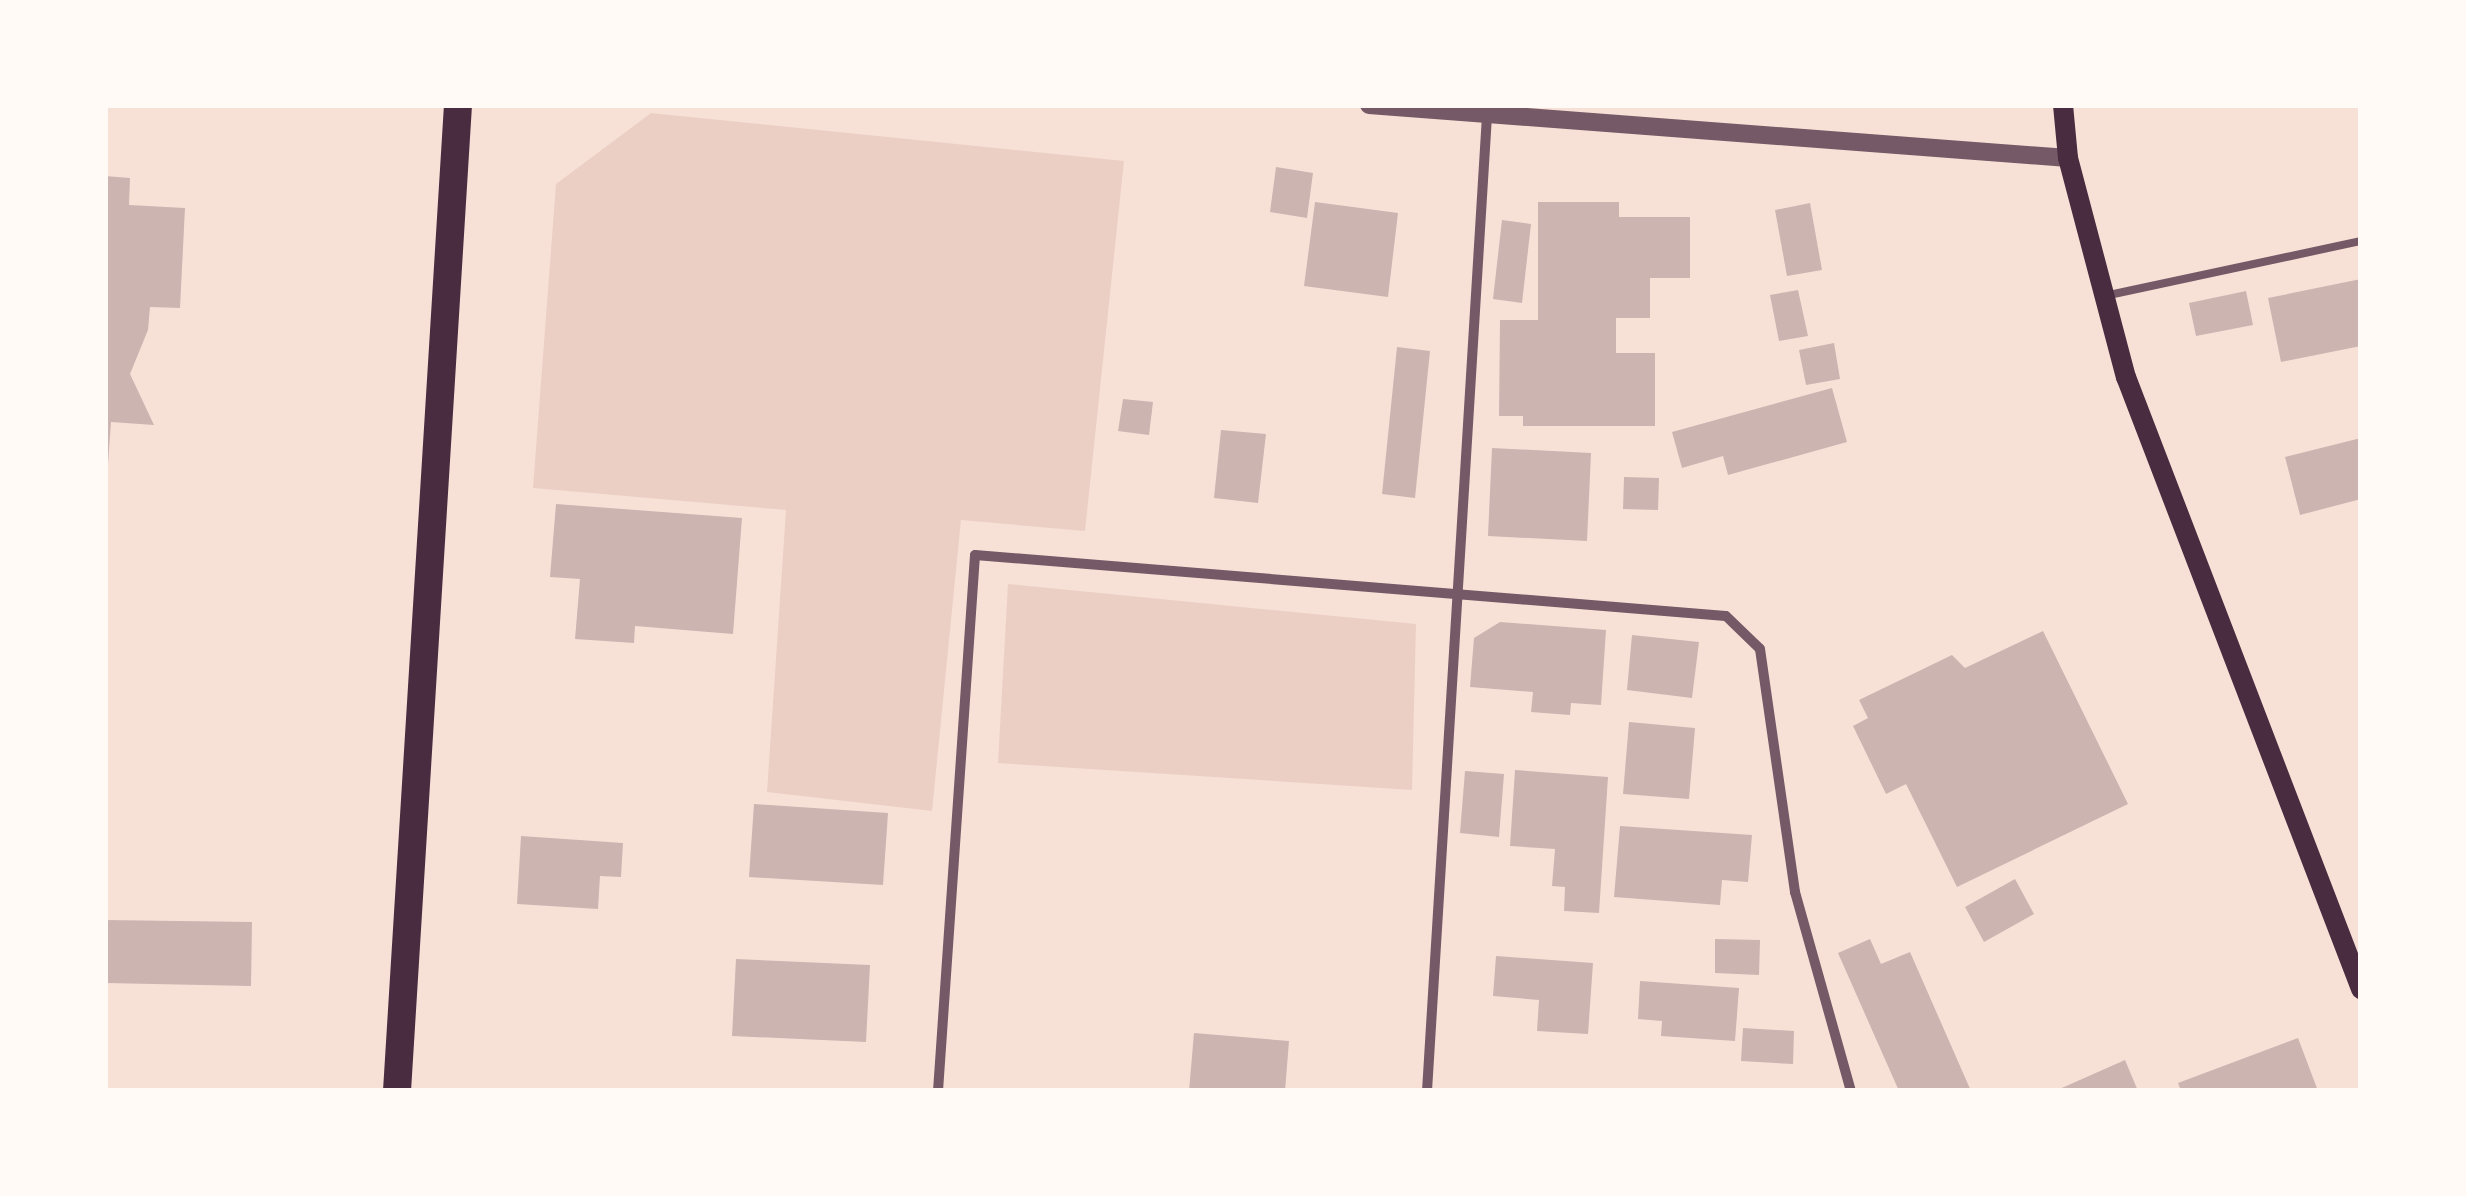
<!DOCTYPE html>
<style>
body{margin:0}
#map{position:relative;width:2466px;height:1196px;overflow:hidden;background:#f7e1d7;font-family:"Varela Round",sans-serif}
div>[style]{position:absolute}
[style*='--x']{left:calc(var(--x)*1px);top:calc(var(--y)*1px);width:calc(var(--w)*1px);rotate:calc(var(--a)*1deg)}
.green>*{inset:0;background:#ebcfc5}
.building>*{inset:0;background:#ccb4b1}
.service>*{height:8px;margin:-4px;padding:0 4px;transform-origin:4px;border-radius:4px;background:#755966}
.minor>*{height:10px;margin:-5px;padding:0 5px;transform-origin:5px;border-radius:5px;background:#755966}
.tertiary>*{height:18px;margin:-9px;padding:0 9px;transform-origin:9px;border-radius:9px;background:#755966}
.secondary>*{height:20px;margin:-10px;padding:0 10px;transform-origin:10px;border-radius:10px;background:#4a2c40}
.trunk>*{height:28px;margin:-14px;padding:0 14px;transform-origin:14px;border-radius:14px;background:#4a2c40}
span{translate:-50% -50%;white-space:nowrap;text-align:center;line-height:1.15;-webkit-text-stroke:10px #fffaf5;paint-order:stroke}
.frame{position:absolute;inset:0;border:108px solid #fffaf5;pointer-events:none}
</style>
<div id="map">
<div class="green">
<div style="clip-path:polygon(651px 113px,1124px 161px,1085px 531px,961px 520px,932px 811px,767px 792px,786px 510px,533px 488px,556px 184px)"></div>
<div style="clip-path:polygon(1008px 584px,1416px 624px,1412px 790px,998px 763px)"></div>
</div>
<div class="building">
<div style="clip-path:polygon(1276px 167px,1313px 173px,1307px 218px,1270px 212px)"></div>
<div style="clip-path:polygon(105px 176px,130px 178px,129px 205px,185px 208px,180px 308px,150px 307px,148px 330px,130px 374px,154px 425px,111px 422px,108px 464px)"></div>
<div style="clip-path:polygon(1315px 202px,1398px 213px,1388px 297px,1304px 286px)"></div>
<div style="clip-path:polygon(1538px 202px,1619px 202px,1619px 217px,1690px 217px,1690px 278px,1650px 278px,1650px 318px,1616px 318px,1616px 353px,1655px 353px,1655px 426px,1523px 426px,1523px 416px,1499px 416px,1500px 320px,1538px 320px)"></div>
<div style="clip-path:polygon(1810px 203px,1822px 270px,1787px 276px,1775px 210px)"></div>
<div style="clip-path:polygon(1502px 220px,1531px 224px,1522px 303px,1493px 299px)"></div>
<div style="clip-path:polygon(2361px 279px,2361px 346px,2281px 362px,2268px 298px)"></div>
<div style="clip-path:polygon(1798px 290px,1808px 336px,1779px 341px,1770px 295px)"></div>
<div style="clip-path:polygon(2246px 291px,2253px 325px,2196px 336px,2189px 303px)"></div>
<div style="clip-path:polygon(1834px 343px,1840px 379px,1806px 385px,1799px 350px)"></div>
<div style="clip-path:polygon(1397px 347px,1430px 351px,1415px 498px,1382px 494px)"></div>
<div style="clip-path:polygon(1832px 388px,1847px 442px,1728px 475px,1723px 456px,1682px 468px,1672px 432px)"></div>
<div style="clip-path:polygon(1123px 399px,1153px 402px,1149px 435px,1118px 431px)"></div>
<div style="clip-path:polygon(1221px 430px,1266px 434px,1258px 503px,1214px 498px)"></div>
<div style="clip-path:polygon(2361px 438px,2361px 499px,2300px 515px,2285px 457px)"></div>
<div style="clip-path:polygon(1492px 448px,1591px 453px,1587px 541px,1488px 536px)"></div>
<div style="clip-path:polygon(1624px 477px,1659px 478px,1658px 510px,1623px 509px)"></div>
<div style="clip-path:polygon(556px 504px,742px 518px,733px 634px,635px 626px,634px 643px,575px 639px,580px 579px,550px 577px)"></div>
<div style="clip-path:polygon(1500px 622px,1606px 630px,1601px 705px,1571px 703px,1570px 715px,1531px 712px,1533px 692px,1470px 687px,1474px 638px)"></div>
<div style="clip-path:polygon(2043px 631px,2128px 804px,1957px 887px,1906px 784px,1886px 794px,1853px 726px,1868px 718px,1859px 700px,1952px 655px,1965px 668px)"></div>
<div style="clip-path:polygon(1632px 635px,1699px 642px,1692px 698px,1627px 690px)"></div>
<div style="clip-path:polygon(1629px 722px,1695px 728px,1689px 799px,1623px 794px)"></div>
<div style="clip-path:polygon(1515px 770px,1608px 777px,1599px 913px,1564px 911px,1565px 887px,1552px 886px,1555px 849px,1510px 846px)"></div>
<div style="clip-path:polygon(1465px 771px,1504px 774px,1499px 837px,1460px 833px)"></div>
<div style="clip-path:polygon(754px 804px,888px 813px,883px 885px,749px 877px)"></div>
<div style="clip-path:polygon(1620px 826px,1752px 835px,1748px 882px,1722px 880px,1720px 905px,1614px 897px)"></div>
<div style="clip-path:polygon(521px 836px,623px 843px,621px 877px,600px 876px,598px 909px,517px 904px)"></div>
<div style="clip-path:polygon(2015px 879px,2034px 914px,1984px 942px,1965px 907px)"></div>
<div style="clip-path:polygon(105px 920px,252px 922px,251px 986px,105px 983px)"></div>
<div style="clip-path:polygon(1715px 939px,1760px 940px,1759px 975px,1715px 973px)"></div>
<div style="clip-path:polygon(1870px 939px,1881px 964px,1910px 952px,1971px 1091px,1899px 1091px,1838px 953px)"></div>
<div style="clip-path:polygon(1496px 956px,1593px 963px,1588px 1034px,1537px 1031px,1539px 1000px,1493px 996px)"></div>
<div style="clip-path:polygon(736px 959px,870px 965px,866px 1042px,732px 1036px)"></div>
<div style="clip-path:polygon(1640px 981px,1739px 988px,1735px 1041px,1661px 1036px,1662px 1021px,1638px 1019px)"></div>
<div style="clip-path:polygon(1743px 1028px,1794px 1031px,1793px 1064px,1741px 1061px)"></div>
<div style="clip-path:polygon(1194px 1033px,1289px 1041px,1285px 1091px,1189px 1091px)"></div>
<div style="clip-path:polygon(2298px 1038px,2318px 1091px,2181px 1091px,2178px 1083px)"></div>
<div style="clip-path:polygon(2125px 1060px,2138px 1091px,2055px 1091px)"></div>
</div>
<div class="service">
<div style="--x:2109;--y:295;--w:258;--a:-12.1"></div>
</div>
<div class="minor">
<div style="--x:938;--y:1091;--w:537;--a:-86.05"></div>
<div style="--x:975;--y:555;--w:753;--a:4.64"></div>
<div style="--x:1726;--y:616;--w:47;--a:44.1"></div>
<div style="--x:1760;--y:649;--w:246;--a:81.8"></div>
<div style="--x:1795;--y:892;--w:207;--a:74.3"></div>
<div style="--x:1427;--y:1091;--w:978;--a:-86.48"></div>
</div>
<div class="tertiary">
<div style="--x:1369;--y:105;--w:701;--a:4.34"></div>
</div>
<div class="secondary">
<div style="--x:2063;--y:105;--w:53;--a:84.6"></div>
<div style="--x:2068;--y:158;--w:227;--a:75.2"></div>
<div style="--x:2126;--y:377;--w:656;--a:68.99"></div>
</div>
<div class="trunk">
<div style="--x:397;--y:1091;--w:988;--a:-86.46"></div>
</div>
<div class="frame"></div>
</div>
